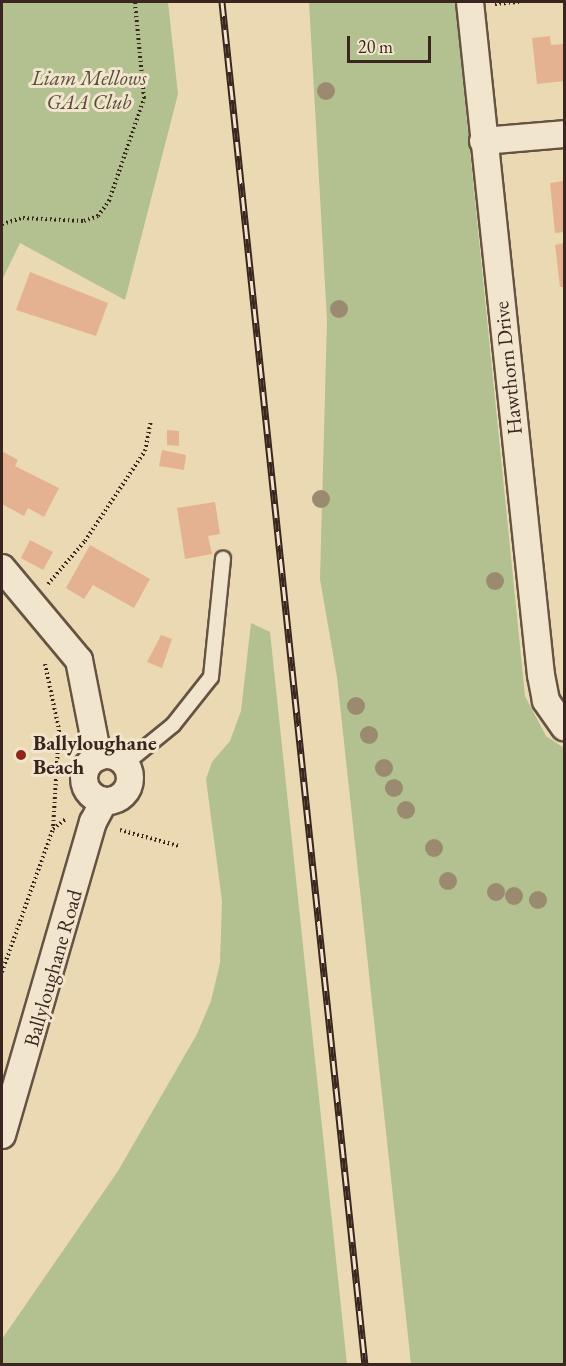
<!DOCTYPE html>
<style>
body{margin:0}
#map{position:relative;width:566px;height:1366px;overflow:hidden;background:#ead9b2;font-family:"EB Garamond",serif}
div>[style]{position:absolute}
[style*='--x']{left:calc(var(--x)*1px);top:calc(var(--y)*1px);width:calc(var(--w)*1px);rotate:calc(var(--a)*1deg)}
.green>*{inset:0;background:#b3c08f}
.building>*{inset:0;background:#e5b291}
.path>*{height:4px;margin-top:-2px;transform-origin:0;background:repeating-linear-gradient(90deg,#3a261e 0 1.5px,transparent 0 4.5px)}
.roads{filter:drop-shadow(2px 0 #665343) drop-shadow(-2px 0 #665343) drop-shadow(0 2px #665343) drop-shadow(0 -2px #665343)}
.lane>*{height:14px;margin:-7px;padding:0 7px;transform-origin:7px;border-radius:7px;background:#f1e6cd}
.street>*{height:26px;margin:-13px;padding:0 13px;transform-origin:13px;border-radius:13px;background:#f1e6cd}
.street>.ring{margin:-13px;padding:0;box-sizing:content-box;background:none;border:26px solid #f1e6cd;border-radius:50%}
.rail>*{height:7px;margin-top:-3.5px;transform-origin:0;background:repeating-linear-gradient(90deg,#f1e6cd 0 14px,#3a261e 0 28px);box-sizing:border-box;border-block:2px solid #3a261e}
.trees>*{width:18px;height:18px;margin:-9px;border-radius:50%;background:#9a8b70}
.dots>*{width:16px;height:16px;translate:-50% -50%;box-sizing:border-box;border:3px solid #f1e6cd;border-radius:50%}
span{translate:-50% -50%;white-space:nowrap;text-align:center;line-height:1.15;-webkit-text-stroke:6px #f1e6cd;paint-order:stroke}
.park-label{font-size:21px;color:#584c3a;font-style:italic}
.street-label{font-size:21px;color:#3a261e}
.poi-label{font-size:21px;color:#3a261e;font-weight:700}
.left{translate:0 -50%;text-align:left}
.frame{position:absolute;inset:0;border:3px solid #3a261e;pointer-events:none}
.scale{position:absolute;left:347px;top:36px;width:84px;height:27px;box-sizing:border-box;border:3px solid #3a261e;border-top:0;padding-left:8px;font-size:18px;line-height:21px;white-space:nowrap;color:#3a261e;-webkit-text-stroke:4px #f1e6cd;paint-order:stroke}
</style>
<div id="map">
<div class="green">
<div style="clip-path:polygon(2px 2px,168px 2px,178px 94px,125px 300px,20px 243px,2px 280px)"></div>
<div style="clip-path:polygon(309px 2px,455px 2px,525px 696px,546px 736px,564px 748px,564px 1364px,411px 1364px,337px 677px,320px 579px,327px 320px)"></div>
<div style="clip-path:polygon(251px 623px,270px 632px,347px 1364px,2px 1364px,2px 1339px,118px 1171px,197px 1034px,211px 1001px,220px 963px,222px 901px,206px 779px,212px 762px,230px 741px,241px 711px)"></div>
</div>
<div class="building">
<div style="clip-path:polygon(550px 36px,551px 45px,564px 44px,564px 81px,537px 84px,532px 38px)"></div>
<div style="clip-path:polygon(564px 181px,564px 232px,555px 233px,550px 183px)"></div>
<div style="clip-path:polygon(564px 243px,564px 287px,560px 287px,555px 245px)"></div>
<div style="clip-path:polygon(30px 272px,108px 303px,96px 336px,16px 310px)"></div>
<div style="clip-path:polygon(167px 430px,179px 431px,179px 446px,167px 445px)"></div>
<div style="clip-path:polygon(162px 450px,186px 455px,184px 470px,159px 466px)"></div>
<div style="clip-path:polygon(2px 451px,18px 460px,15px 466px,59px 488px,44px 517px,28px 508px,24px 516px,2px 504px)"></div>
<div style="clip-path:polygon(215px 502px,220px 534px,208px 536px,212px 554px,185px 559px,177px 508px)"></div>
<div style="clip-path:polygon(30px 540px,53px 552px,43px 570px,21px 558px)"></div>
<div style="clip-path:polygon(90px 545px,150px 579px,134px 608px,93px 585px,84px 599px,66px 588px)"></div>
<div style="clip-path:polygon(161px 635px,172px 639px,162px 668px,147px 662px)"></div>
</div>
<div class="path">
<div style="--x:495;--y:4;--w:24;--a:-5"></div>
<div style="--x:2;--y:224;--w:22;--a:-16"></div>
<div style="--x:23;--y:218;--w:61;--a:2.8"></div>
<div style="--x:84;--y:221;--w:15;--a:-20"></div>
<div style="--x:98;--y:216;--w:19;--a:-54"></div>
<div style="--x:109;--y:201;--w:109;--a:-71.2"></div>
<div style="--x:144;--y:98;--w:96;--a:-95.4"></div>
<div style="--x:48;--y:584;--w:57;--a:-49.3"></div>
<div style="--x:85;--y:541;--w:108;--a:-56.3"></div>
<div style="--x:145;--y:451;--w:31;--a:-79"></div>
<div style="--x:45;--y:664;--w:67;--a:78"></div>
<div style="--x:59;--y:730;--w:98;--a:93.5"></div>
<div style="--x:120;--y:830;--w:61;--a:15.2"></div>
<div style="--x:2;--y:972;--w:152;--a:-70.4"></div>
<div style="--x:53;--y:829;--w:16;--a:-38"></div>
</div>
<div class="roads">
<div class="lane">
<div style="--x:125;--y:764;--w:62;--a:-39.1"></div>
<div style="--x:173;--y:725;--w:61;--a:-51.6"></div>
<div style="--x:211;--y:677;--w:119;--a:-84.2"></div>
</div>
<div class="street">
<div style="--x:470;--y:2;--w:677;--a:83.98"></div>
<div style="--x:541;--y:675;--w:26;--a:79"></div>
<div style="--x:546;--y:701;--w:32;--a:55"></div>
<div style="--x:483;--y:141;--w:81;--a:-4.9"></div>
<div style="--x:2;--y:568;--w:120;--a:50.1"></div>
<div style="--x:79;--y:660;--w:99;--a:78.9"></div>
<div class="ring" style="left:84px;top:755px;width:20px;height:20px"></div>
<div style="--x:2;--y:1135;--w:326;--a:-73.8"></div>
<div style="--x:93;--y:822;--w:24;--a:-62"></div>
</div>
</div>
<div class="rail">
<div style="--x:222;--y:2;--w:1369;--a:84.01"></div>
</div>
<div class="trees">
<div style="left:326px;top:91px"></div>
<div style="left:339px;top:309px"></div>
<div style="left:321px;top:499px"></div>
<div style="left:495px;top:581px"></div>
<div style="left:356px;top:706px"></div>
<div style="left:369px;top:735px"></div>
<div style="left:384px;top:768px"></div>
<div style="left:394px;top:788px"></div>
<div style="left:406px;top:810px"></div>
<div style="left:434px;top:848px"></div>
<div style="left:448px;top:881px"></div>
<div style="left:496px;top:892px"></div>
<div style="left:514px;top:896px"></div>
<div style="left:538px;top:900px"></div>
</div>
<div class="dots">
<div style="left:21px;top:755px;background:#8f2418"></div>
</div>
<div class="park-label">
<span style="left:89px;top:90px">Liam Mellows<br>GAA Club</span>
</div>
<div class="street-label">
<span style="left:508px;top:368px;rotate:-96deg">Hawthorn Drive</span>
<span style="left:53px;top:968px;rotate:-74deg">Ballyloughane Road</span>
</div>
<div class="poi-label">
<span class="left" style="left:33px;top:755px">Ballyloughane<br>Beach</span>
</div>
<div class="frame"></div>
<div class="scale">20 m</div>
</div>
